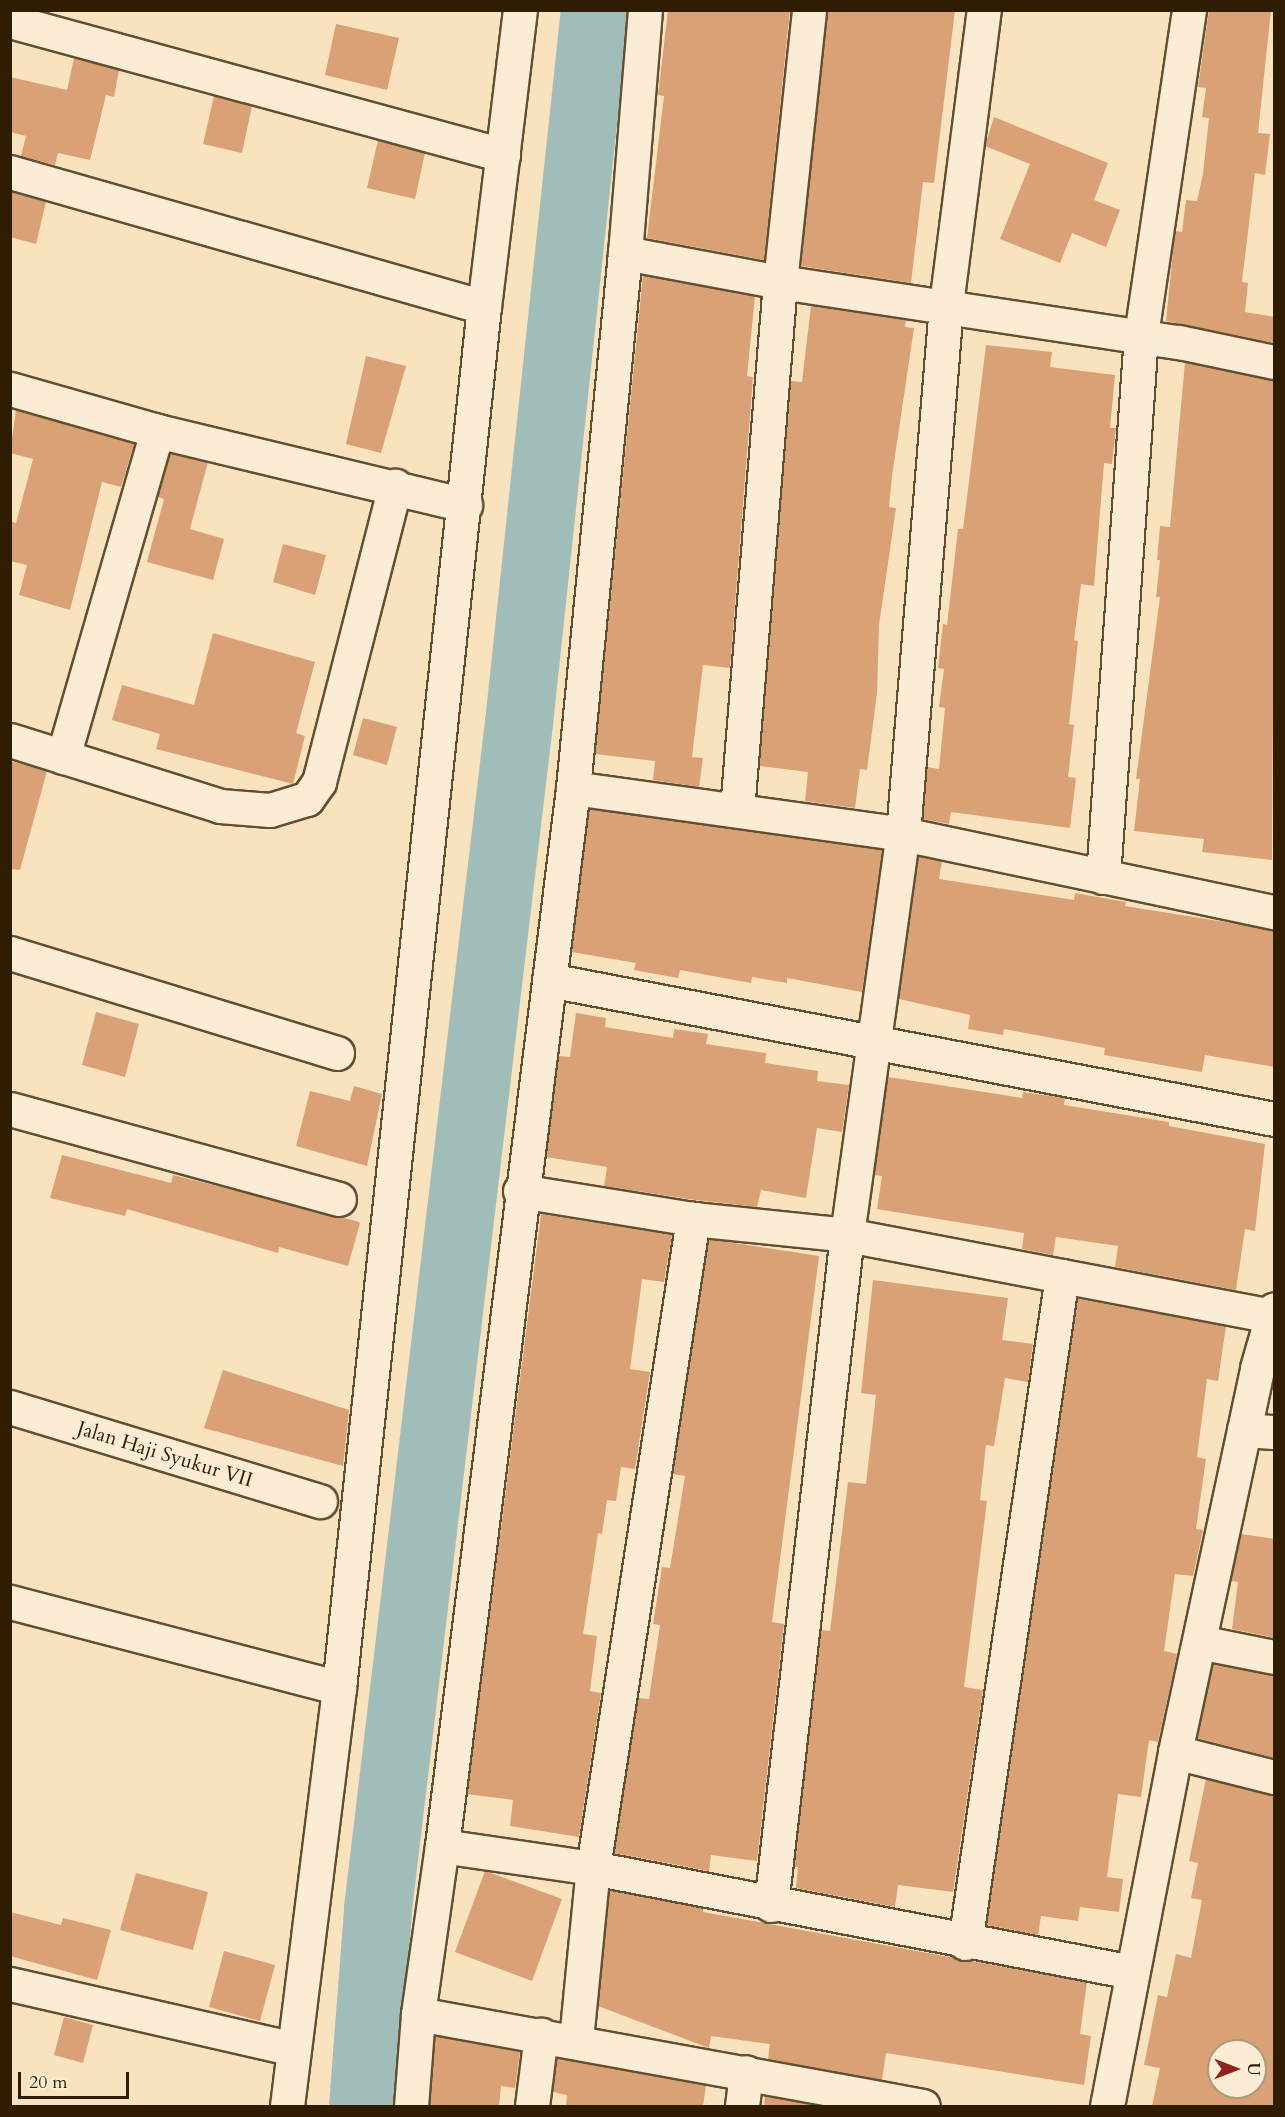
<!DOCTYPE html>
<style>
body{margin:0}
#map{position:relative;width:1285px;height:2117px;overflow:hidden;background:#f9e3bf;font-family:Cardo,serif}
div>[style]{position:absolute}
[style*='--x']{left:calc(var(--x)*1px);top:calc(var(--y)*1px);width:calc(var(--w)*1px);rotate:calc(var(--a)*1deg)}
.river>*{height:68px;margin:-34px;padding:0 34px;transform-origin:34px;border-radius:34px;background:#a0bdba}
.building>*{inset:0;background:#daa076}
.roads{filter:drop-shadow(2px 0 #624e30) drop-shadow(-2px 0 #624e30) drop-shadow(0 2px #624e30) drop-shadow(0 -2px #624e30)}
.minor>*{height:33px;margin:-16.5px;padding:0 16.5px;transform-origin:16.5px;border-radius:16.5px;background:#fbedd5}
span{translate:-50% -50%;white-space:nowrap;text-align:center;line-height:1.15;-webkit-text-stroke:4.5px #fbedd5;paint-order:stroke}
.street-label{font-size:20px;color:#301d01}
.frame{position:absolute;inset:0;border:12px solid #301d01;pointer-events:none}
.north{position:absolute;left:1207px;top:2039px;width:60px;height:60px;box-sizing:border-box;background:#fbedd5;border:2px solid #aa9a80;border-radius:50%;rotate:90deg;font-size:16px;font-weight:700;line-height:24px;text-align:center;color:#301d01}
.north::after{content:'';display:block;margin:auto;width:21px;height:27px;background:#8f2418;clip-path:polygon(50% 0,100% 100%,50% 72%,0 100%)}
.scale{position:absolute;left:18px;top:2072px;width:111px;height:27px;box-sizing:border-box;border:3px solid #301d01;border-top:0;padding-left:8px;font-size:18px;line-height:21px;white-space:nowrap;color:#301d01;-webkit-text-stroke:4px #fbedd5;paint-order:stroke}
</style>
<div id="map">
<div class="river">
<div style="--x:363;--y:2106;--w:198;--a:-85.6"></div>
<div style="--x:378;--y:1909;--w:1194;--a:-83.22"></div>
<div style="--x:519;--y:723;--w:717;--a:-83.92"></div>
</div>
<div class="building">
<div style="clip-path:polygon(668px 10px,790px 10px,764px 260px,647px 238px,664px 96px,658px 95px)"></div>
<div style="clip-path:polygon(827px 10px,955px 10px,934px 183px,923px 182px,911px 283px,801px 266px)"></div>
<div style="clip-path:polygon(1209px 10px,1271px 10px,1258px 133px,1270px 134px,1265px 175px,1255px 173px,1242px 282px,1248px 283px,1245px 312px,1275px 317px,1275px 343px,1166px 321px,1175px 231px,1182px 232px,1186px 200px,1197px 201px,1203px 174px,1209px 118px,1202px 117px,1206px 88px,1198px 87px)"></div>
<div style="clip-path:polygon(336px 24px,399px 38px,387px 90px,325px 75px)"></div>
<div style="clip-path:polygon(74px 58px,119px 70px,114px 97px,106px 95px,90px 160px,58px 153px,55px 165px,21px 156px,26px 136px,10px 132px,10px 77px,67px 90px)"></div>
<div style="clip-path:polygon(214px 96px,252px 106px,242px 153px,203px 144px)"></div>
<div style="clip-path:polygon(994px 117px,1108px 163px,1094px 200px,1120px 210px,1106px 247px,1072px 233px,1060px 263px,1000px 239px,1030px 164px,985px 146px)"></div>
<div style="clip-path:polygon(378px 140px,425px 153px,415px 199px,367px 188px)"></div>
<div style="clip-path:polygon(12px 192px,46px 202px,36px 244px,10px 237px)"></div>
<div style="clip-path:polygon(643px 275px,755px 296px,747px 376px,753px 377px,730px 668px,703px 665px,692px 757px,703px 758px,699px 787px,653px 780px,655px 761px,595px 754px)"></div>
<div style="clip-path:polygon(811px 306px,906px 320px,905px 327px,914px 328px,892px 476px,889px 507px,896px 508px,879px 625px,877px 693px,867px 770px,860px 769px,855px 808px,805px 801px,808px 772px,759px 766px,791px 381px,802px 382px)"></div>
<div style="clip-path:polygon(986px 345px,1052px 352px,1050px 367px,1115px 375px,1110px 428px,1116px 428px,1112px 464px,1104px 463px,1094px 586px,1081px 584px,1074px 640px,1078px 641px,1069px 724px,1074px 725px,1068px 777px,1076px 778px,1070px 828px,951px 812px,949px 824px,923px 819px,927px 767px,939px 769px,945px 708px,939px 707px,944px 669px,938px 668px,943px 624px,947px 625px,958px 529px,963px 529px)"></div>
<div style="clip-path:polygon(366px 356px,406px 366px,381px 453px,346px 444px)"></div>
<div style="clip-path:polygon(1185px 362px,1275px 380px,1272px 860px,1202px 852px,1204px 839px,1134px 831px,1140px 779px,1136px 779px,1160px 597px,1156px 597px,1160px 560px,1157px 560px,1160px 526px,1170px 527px)"></div>
<div style="clip-path:polygon(16px 410px,134px 444px,121px 487px,102px 482px,70px 610px,19px 595px,27px 565px,10px 561px,10px 521px,16px 523px,33px 459px,10px 453px)"></div>
<div style="clip-path:polygon(170px 453px,208px 462px,190px 529px,224px 539px,213px 580px,147px 562px,164px 499px,158px 497px)"></div>
<div style="clip-path:polygon(283px 544px,326px 555px,315px 595px,273px 582px)"></div>
<div style="clip-path:polygon(213px 633px,315px 662px,296px 733px,305px 736px,293px 784px,156px 749px,160px 734px,112px 720px,122px 685px,194px 705px)"></div>
<div style="clip-path:polygon(363px 718px,397px 727px,387px 765px,353px 755px)"></div>
<div style="clip-path:polygon(10px 761px,47px 771px,20px 870px,10px 869px)"></div>
<div style="clip-path:polygon(589px 809px,882px 850px,862px 992px,787px 978px,787px 983px,752px 977px,751px 983px,680px 970px,678px 978px,634px 970px,636px 963px,572px 952px)"></div>
<div style="clip-path:polygon(919px 856px,942px 861px,939px 879px,1074px 900px,1075px 893px,1126px 902px,1125px 906px,1275px 930px,1275px 1067px,1205px 1055px,1202px 1072px,1104px 1055px,1105px 1048px,1004px 1029px,1003px 1035px,968px 1029px,970px 1015px,899px 999px)"></div>
<div style="clip-path:polygon(96px 1012px,139px 1024px,125px 1077px,82px 1065px)"></div>
<div style="clip-path:polygon(576px 1013px,606px 1018px,605px 1027px,673px 1038px,674px 1029px,708px 1034px,706px 1044px,766px 1053px,765px 1063px,818px 1071px,817px 1081px,849px 1085px,842px 1132px,817px 1128px,806px 1198px,761px 1190px,757px 1207px,695px 1200px,604px 1186px,607px 1167px,546px 1157px,559px 1056px,570px 1057px)"></div>
<div style="clip-path:polygon(888px 1077px,1022px 1098px,1023px 1092px,1065px 1098px,1064px 1105px,1169px 1122px,1169px 1126px,1265px 1144px,1255px 1231px,1245px 1229px,1236px 1290px,1115px 1267px,1118px 1246px,1056px 1237px,1053px 1255px,1022px 1249px,1024px 1233px,877px 1209px,882px 1176px,874px 1175px)"></div>
<div style="clip-path:polygon(354px 1086px,382px 1094px,367px 1166px,296px 1146px,310px 1091px,350px 1101px)"></div>
<div style="clip-path:polygon(62px 1155px,171px 1183px,173px 1175px,356px 1221px,360px 1223px,348px 1266px,279px 1247px,278px 1253px,127px 1209px,125px 1216px,50px 1198px)"></div>
<div style="clip-path:polygon(541px 1214px,672px 1235px,664px 1282px,642px 1279px,638px 1310px,630px 1369px,650px 1372px,635px 1469px,621px 1467px,616px 1501px,607px 1500px,602px 1534px,598px 1533px,583px 1634px,597px 1636px,590px 1691px,601px 1693px,579px 1837px,510px 1826px,513px 1800px,467px 1794px)"></div>
<div style="clip-path:polygon(709px 1239px,819px 1256px,772px 1622px,784px 1624px,757px 1861px,711px 1855px,709px 1871px,614px 1853px,638px 1698px,649px 1699px,660px 1625px,653px 1624px,662px 1567px,670px 1568px,685px 1476px,673px 1474px)"></div>
<div style="clip-path:polygon(873px 1280px,1008px 1298px,1002px 1340px,1033px 1344px,1028px 1382px,1005px 1378px,994px 1446px,986px 1445px,980px 1500px,987px 1501px,964px 1687px,983px 1690px,953px 1892px,898px 1885px,895px 1907px,796px 1888px,798px 1867px,794px 1867px,821px 1630px,830px 1631px,848px 1482px,866px 1484px,876px 1395px,861px 1393px)"></div>
<div style="clip-path:polygon(1078px 1299px,1226px 1326px,1218px 1381px,1207px 1379px,1197px 1457px,1206px 1459px,1196px 1529px,1203px 1530px,1193px 1576px,1175px 1574px,1164px 1651px,1177px 1654px,1158px 1742px,1149px 1740px,1141px 1797px,1118px 1794px,1107px 1877px,1123px 1879px,1119px 1912px,1080px 1907px,1078px 1921px,1041px 1916px,1038px 1935px,987px 1925px)"></div>
<div style="clip-path:polygon(223px 1370px,349px 1410px,343px 1466px,204px 1428px)"></div>
<div style="clip-path:polygon(1241px 1534px,1275px 1539px,1275px 1638px,1232px 1629px,1238px 1582px,1231px 1581px)"></div>
<div style="clip-path:polygon(1213px 1664px,1275px 1675px,1275px 1758px,1197px 1738px)"></div>
<div style="clip-path:polygon(evenodd,1206px 1779px,1275px 1795px,1275px 2106px,1152px 2106px,1160px 2068px,1144px 2065px,1158px 1995px,1167px 1997px,1176px 1954px,1191px 1958px,1202px 1900px,1191px 1898px,1198px 1863px,1189px 1861px,1206px 1779px,1219px 2051px,1255px 2051px,1255px 2087px,1219px 2087px,1219px 2051px)"></div>
<div style="clip-path:polygon(485px 1871px,562px 1899px,532px 1981px,455px 1952px)"></div>
<div style="clip-path:polygon(136px 1873px,208px 1892px,193px 1950px,120px 1930px)"></div>
<div style="clip-path:polygon(610px 1890px,703px 1908px,703px 1912px,1087px 1982px,1080px 2034px,1091px 2036px,1084px 2085px,886px 2053px,882px 2080px,768px 2059px,770px 2044px,711px 2036px,709px 2048px,598px 2006px)"></div>
<div style="clip-path:polygon(10px 1912px,61px 1925px,63px 1918px,111px 1930px,97px 1980px,10px 1956px)"></div>
<div style="clip-path:polygon(224px 1951px,275px 1965px,260px 2021px,209px 2007px)"></div>
<div style="clip-path:polygon(64px 2017px,93px 2025px,83px 2063px,54px 2055px)"></div>
<div style="clip-path:polygon(435px 2036px,520px 2052px,515px 2088px,501px 2086px,499px 2106px,430px 2106px)"></div>
<div style="clip-path:polygon(557px 2058px,706px 2085px,703px 2106px,566px 2106px,567px 2095px,553px 2092px)"></div>
<div style="clip-path:polygon(765px 2096px,821px 2106px,764px 2106px)"></div>
</div>
<div class="roads">
<div class="minor">
<div style="--x:645;--y:10;--w:244;--a:94.7"></div>
<div style="--x:625;--y:253;--w:158;--a:10.6"></div>
<div style="--x:780;--y:282;--w:403;--a:8.6"></div>
<div style="--x:1179;--y:342;--w:97;--a:11.9"></div>
<div style="--x:10;--y:21;--w:511;--a:15.21"></div>
<div style="--x:10;--y:172;--w:493;--a:15.9"></div>
<div style="--x:10;--y:389;--w:153;--a:15.9"></div>
<div style="--x:157;--y:431;--w:317;--a:13.5"></div>
<div style="--x:10;--y:740;--w:220;--a:17.4"></div>
<div style="--x:220;--y:806;--w:50;--a:4.6"></div>
<div style="--x:270;--y:810;--w:39;--a:-17"></div>
<div style="--x:307;--y:799;--w:21;--a:-55"></div>
<div style="--x:319;--y:782;--w:306;--a:-75.6"></div>
<div style="--x:63;--y:757;--w:339;--a:-73.9"></div>
<div style="--x:573;--y:788;--w:333;--a:7.9"></div>
<div style="--x:903;--y:834;--w:379;--a:11.9"></div>
<div style="--x:737;--y:810;--w:530;--a:-85.34"></div>
<div style="--x:780;--y:282;--w:274;--a:-83.9"></div>
<div style="--x:1103;--y:877;--w:543;--a:-85.99"></div>
<div style="--x:1141;--y:335;--w:329;--a:-81.6"></div>
<div style="--x:10;--y:953;--w:342;--a:17"></div>
<div style="--x:549;--y:980;--w:738;--a:10.85"></div>
<div style="--x:10;--y:1109;--w:341;--a:15.3"></div>
<div style="--x:520;--y:1191;--w:175;--a:9.2"></div>
<div style="--x:693;--y:1219;--w:155;--a:5.9"></div>
<div style="--x:847;--y:1235;--w:432;--a:10.8"></div>
<div style="--x:10;--y:1407;--w:324;--a:16.9"></div>
<div style="--x:1244;--y:1430;--w:30;--a:4"></div>
<div style="--x:10;--y:1602;--w:340;--a:14.6"></div>
<div style="--x:1199;--y:1642;--w:76;--a:11.3"></div>
<div style="--x:1175;--y:1752;--w:102;--a:14.2"></div>
<div style="--x:442;--y:1846;--w:153;--a:8.3"></div>
<div style="--x:593;--y:1868;--w:549;--a:10.92"></div>
<div style="--x:771;--y:1905;--w:674;--a:-83.53"></div>
<div style="--x:847;--y:1235;--w:405;--a:-82.1"></div>
<div style="--x:903;--y:834;--w:531;--a:-85.35"></div>
<div style="--x:946;--y:305;--w:297;--a:-82.7"></div>
<div style="--x:965;--y:1943;--w:674;--a:-81.73"></div>
<div style="--x:10;--y:1984;--w:290;--a:12.9"></div>
<div style="--x:418;--y:2014;--w:513;--a:10.32"></div>
<div style="--x:576;--y:2040;--w:173;--a:-84.4"></div>
<div style="--x:593;--y:1868;--w:657;--a:-81.24"></div>
<div style="--x:287;--y:2106;--w:421;--a:-82.9"></div>
<div style="--x:339;--y:1688;--w:1389;--a:-84.01"></div>
<div style="--x:484;--y:307;--w:299;--a:-83.1"></div>
<div style="--x:411;--y:2106;--w:92;--a:-85.6"></div>
<div style="--x:418;--y:2014;--w:170;--a:-81.9"></div>
<div style="--x:442;--y:1846;--w:1066;--a:-82.94"></div>
<div style="--x:573;--y:788;--w:538;--a:-84.45"></div>
<div style="--x:532;--y:2106;--w:72;--a:-82.8"></div>
<div style="--x:742;--y:2106;--w:34;--a:-83"></div>
<div style="--x:1107;--y:2106;--w:360;--a:-79.1"></div>
<div style="--x:1175;--y:1752;--w:393;--a:-77.9"></div>
<div style="--x:1257;--y:1368;--w:61;--a:-73.9"></div>
</div>
</div>
<div class="street-label">
<span style="left:165px;top:1454px;rotate:17deg">Jalan Haji Syukur VII</span>
</div>
<div class="frame"></div>
<div class="north">U</div>
<div class="scale">20 m</div>
</div>
